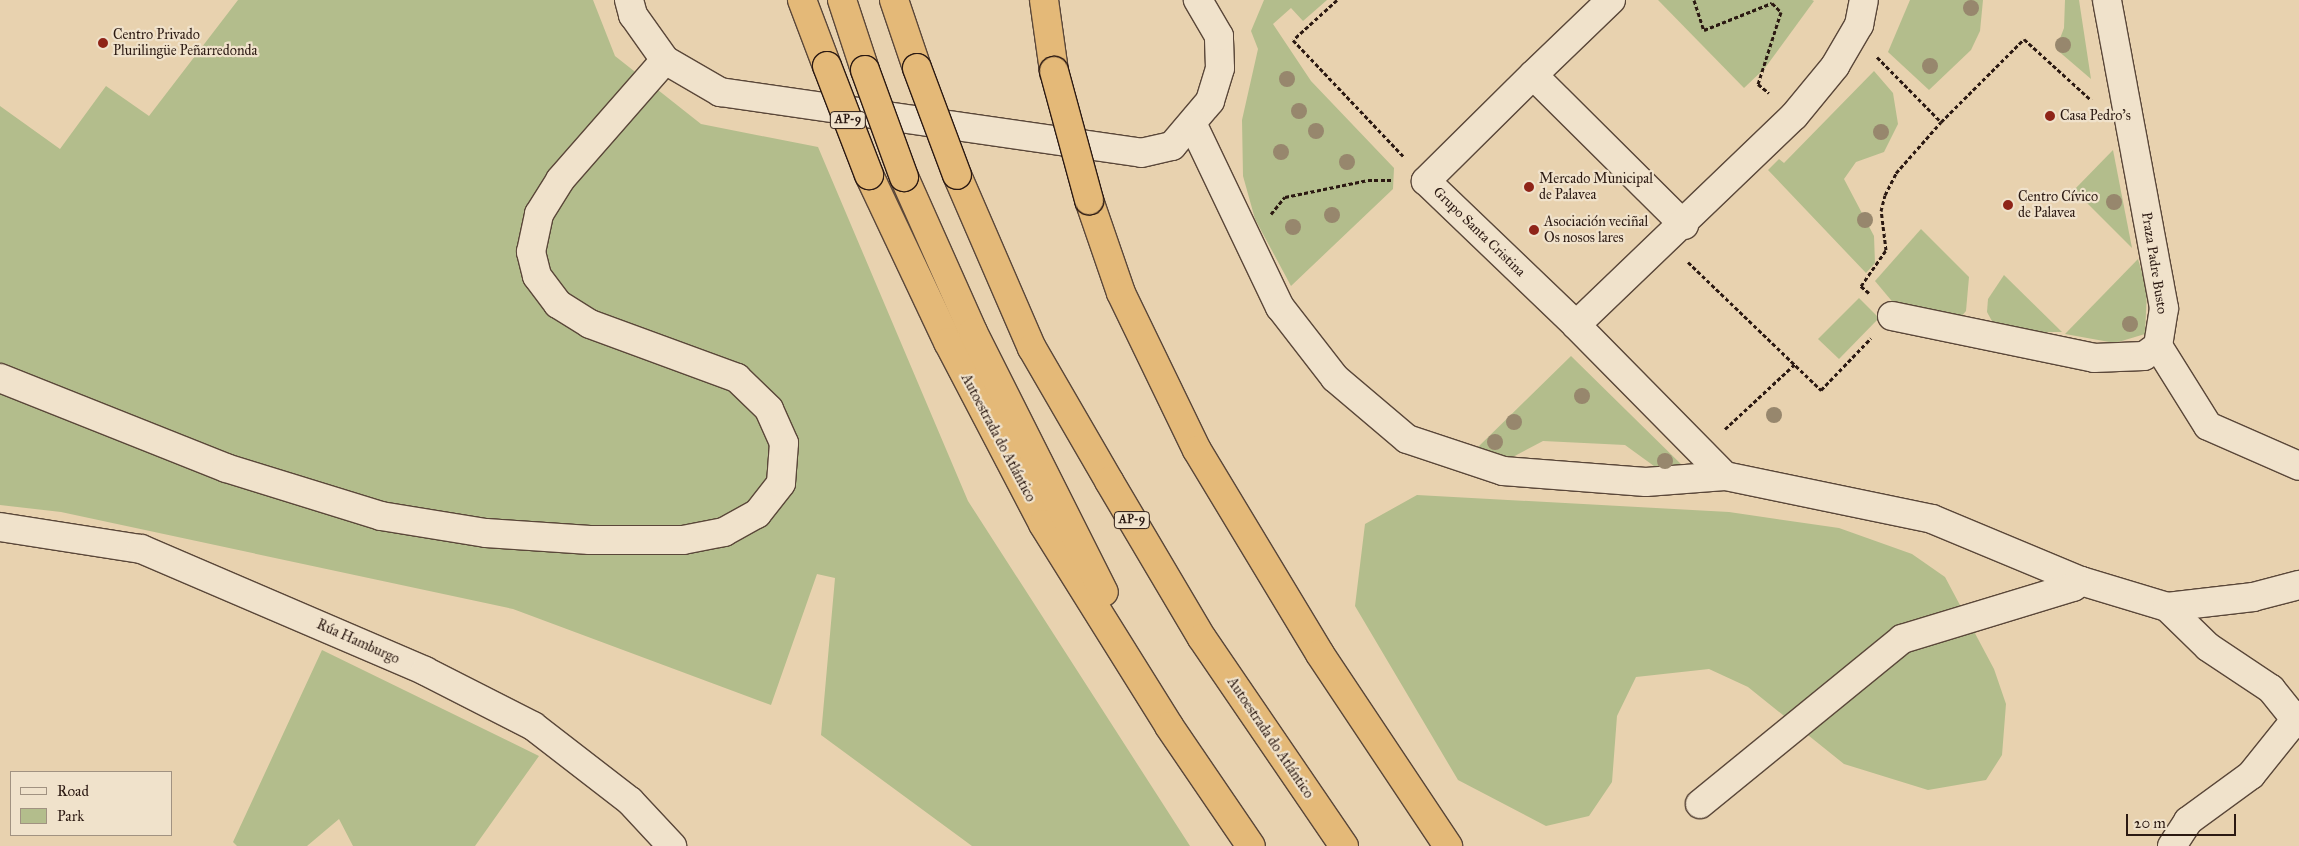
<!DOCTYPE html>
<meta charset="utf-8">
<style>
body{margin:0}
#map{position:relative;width:2299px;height:846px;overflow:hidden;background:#e8d2af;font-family:"IM FELL Great Primer",serif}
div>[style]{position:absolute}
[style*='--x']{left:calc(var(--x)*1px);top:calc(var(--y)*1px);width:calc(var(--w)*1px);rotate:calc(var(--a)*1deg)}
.green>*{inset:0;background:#b3bd8c}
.path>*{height:3px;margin-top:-1.5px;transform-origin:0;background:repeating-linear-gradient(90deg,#2b1912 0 4px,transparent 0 6.5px)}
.roads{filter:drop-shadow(1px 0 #5a4739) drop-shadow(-1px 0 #5a4739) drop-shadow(0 1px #5a4739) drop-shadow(0 -1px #5a4739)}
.minor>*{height:28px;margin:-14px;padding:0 14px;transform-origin:14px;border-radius:14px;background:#f0e2cb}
.highway>*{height:28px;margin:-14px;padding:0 14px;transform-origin:14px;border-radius:14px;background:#e4b978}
.bridges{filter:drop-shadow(1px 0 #2b1912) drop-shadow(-1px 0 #2b1912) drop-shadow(0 1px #2b1912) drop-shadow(0 -1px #2b1912)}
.highway-bridge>*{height:28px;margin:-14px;padding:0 14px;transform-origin:14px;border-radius:14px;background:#e4b978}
.trees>*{width:16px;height:16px;margin:-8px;border-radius:50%;background:#97876d}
.dots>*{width:14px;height:14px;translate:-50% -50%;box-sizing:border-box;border:2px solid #f0e2cb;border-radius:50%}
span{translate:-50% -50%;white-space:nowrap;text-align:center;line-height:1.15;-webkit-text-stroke:4.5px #f0e2cb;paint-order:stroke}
.shield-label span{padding:1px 4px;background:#f0e2cb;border:1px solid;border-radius:4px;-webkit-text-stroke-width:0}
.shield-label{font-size:12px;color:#2b1912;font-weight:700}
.poi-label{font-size:14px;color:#2b1912}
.left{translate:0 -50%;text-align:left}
.street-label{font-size:14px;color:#2b1912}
.legend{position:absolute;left:10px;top:771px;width:162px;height:65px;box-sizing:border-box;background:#f0e2cb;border:1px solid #a19281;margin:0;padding:6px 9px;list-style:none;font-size:15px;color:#2b1912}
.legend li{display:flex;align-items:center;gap:10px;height:25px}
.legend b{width:25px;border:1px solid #a19281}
.scale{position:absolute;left:2126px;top:814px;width:110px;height:22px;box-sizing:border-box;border:2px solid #2b1912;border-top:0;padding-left:6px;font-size:15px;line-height:18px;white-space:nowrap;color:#2b1912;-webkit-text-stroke:4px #f0e2cb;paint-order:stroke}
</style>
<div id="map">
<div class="green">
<div style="clip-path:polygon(238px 0,593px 0,615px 56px,701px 124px,818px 147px,968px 501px,1190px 846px,972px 846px,821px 735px,835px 578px,817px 574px,771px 705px,513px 609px,61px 512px,0 505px,0 106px,60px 149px,106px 86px,149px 116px)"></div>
<div style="clip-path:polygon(1264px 0,1327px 0,1303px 21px,1291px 8px,1273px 24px,1311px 81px,1394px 168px,1393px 189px,1291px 286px,1255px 219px,1243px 176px,1242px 120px,1258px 49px,1251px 31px)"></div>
<div style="clip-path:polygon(1658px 0,1812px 0,1814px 1px,1765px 68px,1744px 88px)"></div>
<div style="clip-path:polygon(1910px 0,1983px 0,1980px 31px,1971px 50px,1929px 90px,1888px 52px)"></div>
<div style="clip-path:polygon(2065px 0,2079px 0,2091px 79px,2056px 49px,2064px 28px)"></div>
<div style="clip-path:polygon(1874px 71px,1893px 93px,1898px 124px,1884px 152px,1856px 162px,1844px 179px,1874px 236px,1875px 263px,1866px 273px,1768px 170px,1779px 159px,1784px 163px)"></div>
<div style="clip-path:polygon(2113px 150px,2132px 248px,2074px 190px)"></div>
<div style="clip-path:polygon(1921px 229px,1969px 277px,1966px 311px,1960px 318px,1901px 312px,1875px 281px)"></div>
<div style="clip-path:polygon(2138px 259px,2147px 290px,2145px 334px,2115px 343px,2065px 334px)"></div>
<div style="clip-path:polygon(2004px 275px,2062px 332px,2019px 332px,1993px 323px,1987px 312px,1988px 299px)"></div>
<div style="clip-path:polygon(1859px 298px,1879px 318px,1839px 359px,1818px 339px)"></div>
<div style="clip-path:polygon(1571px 356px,1686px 469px,1665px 474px,1625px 445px,1543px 441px,1509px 459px,1477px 448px)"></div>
<div style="clip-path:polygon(1417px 495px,1729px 512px,1839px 528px,1912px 554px,1945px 577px,1994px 669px,2006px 704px,2002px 755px,1986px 780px,1928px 790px,1844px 764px,1748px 687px,1709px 669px,1636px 677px,1617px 716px,1612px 782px,1589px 816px,1546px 826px,1458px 780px,1355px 606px,1365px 524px)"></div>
<div style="clip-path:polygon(322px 650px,539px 756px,475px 846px,353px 846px,339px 819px,307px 846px,237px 846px,233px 842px)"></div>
</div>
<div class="path">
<div style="--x:1337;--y:0;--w:59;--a:137.7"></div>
<div style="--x:1293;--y:40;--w:160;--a:46.5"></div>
<div style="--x:1694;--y:0;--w:32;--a:72"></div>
<div style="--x:1704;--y:30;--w:73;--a:-21.7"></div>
<div style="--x:1772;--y:3;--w:13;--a:45"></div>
<div style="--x:1781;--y:12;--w:76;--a:107.7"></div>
<div style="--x:1758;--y:84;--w:14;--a:39"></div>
<div style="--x:1877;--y:57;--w:91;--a:45.4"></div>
<div style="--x:1941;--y:122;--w:117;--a:-45"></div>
<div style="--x:2024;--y:39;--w:91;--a:42.3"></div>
<div style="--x:1271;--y:214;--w:22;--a:-51"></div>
<div style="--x:1285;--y:197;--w:85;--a:-11.6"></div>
<div style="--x:1368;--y:180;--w:25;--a:0"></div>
<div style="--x:1688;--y:262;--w:185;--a:43.9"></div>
<div style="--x:1821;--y:390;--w:72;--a:-46.1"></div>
<div style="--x:1869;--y:293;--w:11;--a:-139"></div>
<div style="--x:1861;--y:286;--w:44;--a:-55.2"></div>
<div style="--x:1886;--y:250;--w:39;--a:-97"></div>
<div style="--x:1881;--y:211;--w:16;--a:-76"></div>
<div style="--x:1885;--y:195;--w:25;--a:-63"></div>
<div style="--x:1896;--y:173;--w:68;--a:-48.6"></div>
<div style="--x:1725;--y:429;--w:96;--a:-42.9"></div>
</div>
<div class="roads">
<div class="minor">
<div style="--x:629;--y:0;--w:16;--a:75"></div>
<div style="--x:633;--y:15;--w:55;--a:54.6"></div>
<div style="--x:665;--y:60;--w:64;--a:30.2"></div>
<div style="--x:720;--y:92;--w:425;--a:8.2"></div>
<div style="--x:1141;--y:153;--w:32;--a:-13"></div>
<div style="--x:1172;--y:146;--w:59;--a:-49.8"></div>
<div style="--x:1210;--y:101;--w:34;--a:-73"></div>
<div style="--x:1220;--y:68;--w:32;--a:-92"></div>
<div style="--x:1219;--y:36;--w:42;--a:-120.3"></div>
<div style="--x:1611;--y:0;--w:108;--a:136.1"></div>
<div style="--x:1533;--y:75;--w:213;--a:44.8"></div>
<div style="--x:1533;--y:75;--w:151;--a:135.3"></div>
<div style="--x:1426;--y:181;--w:208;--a:43.8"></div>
<div style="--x:1193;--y:125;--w:202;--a:64.5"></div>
<div style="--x:1280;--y:307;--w:90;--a:52.2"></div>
<div style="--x:1335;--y:378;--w:94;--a:40.3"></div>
<div style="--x:1407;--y:439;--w:101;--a:18.4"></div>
<div style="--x:1503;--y:471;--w:143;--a:4.4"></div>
<div style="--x:1646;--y:482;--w:79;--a:-4.3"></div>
<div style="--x:1725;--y:476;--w:211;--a:11.7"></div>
<div style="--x:1932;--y:519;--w:161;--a:22.6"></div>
<div style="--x:2081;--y:581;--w:90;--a:16.8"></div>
<div style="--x:2167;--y:607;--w:87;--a:-6.6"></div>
<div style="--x:2253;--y:597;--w:48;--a:-14.6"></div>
<div style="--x:1892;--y:316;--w:206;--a:11.7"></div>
<div style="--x:2094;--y:358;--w:50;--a:-2.3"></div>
<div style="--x:2144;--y:356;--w:17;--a:-36"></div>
<div style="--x:2158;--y:346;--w:38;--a:-81"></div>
<div style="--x:2164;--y:308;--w:313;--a:-100.5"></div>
<div style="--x:2158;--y:346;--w:94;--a:58"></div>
<div style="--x:2208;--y:426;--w:99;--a:23.7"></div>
<div style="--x:0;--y:378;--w:243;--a:21.7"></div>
<div style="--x:226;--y:468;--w:162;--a:17.2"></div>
<div style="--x:381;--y:516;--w:106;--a:9.2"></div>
<div style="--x:486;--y:533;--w:104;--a:3.9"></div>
<div style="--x:590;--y:540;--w:93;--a:0"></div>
<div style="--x:683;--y:540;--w:42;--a:-11"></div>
<div style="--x:724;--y:532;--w:38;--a:-29"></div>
<div style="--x:757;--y:514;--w:39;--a:-52"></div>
<div style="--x:781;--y:483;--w:40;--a:-85.7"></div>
<div style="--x:784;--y:443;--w:37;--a:-114"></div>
<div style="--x:769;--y:409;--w:45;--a:-135.9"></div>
<div style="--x:737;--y:378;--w:157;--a:-159.8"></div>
<div style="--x:590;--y:324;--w:38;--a:-148"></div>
<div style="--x:558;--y:304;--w:35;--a:-127"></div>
<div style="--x:537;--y:276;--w:25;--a:-104"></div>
<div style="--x:531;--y:252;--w:39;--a:-78"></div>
<div style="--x:539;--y:214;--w:40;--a:-58"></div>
<div style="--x:560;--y:180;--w:159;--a:-48.8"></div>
<div style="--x:1725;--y:476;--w:212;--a:-134.6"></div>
<div style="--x:1576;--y:325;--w:302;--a:-43.8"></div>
<div style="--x:1794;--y:116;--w:65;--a:-50.6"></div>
<div style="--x:1835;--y:66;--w:48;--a:-59.7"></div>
<div style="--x:1859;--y:25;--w:25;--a:-79"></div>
<div style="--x:0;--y:527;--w:143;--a:8.9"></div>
<div style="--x:141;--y:549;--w:309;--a:23.2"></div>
<div style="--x:425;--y:671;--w:121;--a:27"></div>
<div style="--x:533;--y:726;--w:123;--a:37.7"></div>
<div style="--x:630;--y:801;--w:62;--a:47"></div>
<div style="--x:2167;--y:607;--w:57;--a:44.3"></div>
<div style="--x:2208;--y:647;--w:76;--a:33.7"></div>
<div style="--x:2271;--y:689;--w:45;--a:51.3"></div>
<div style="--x:1700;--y:804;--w:261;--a:-39.2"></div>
<div style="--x:1902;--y:639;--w:179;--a:-16.9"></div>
<div style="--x:2073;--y:587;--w:10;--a:-37"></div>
<div style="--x:2172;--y:846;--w:30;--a:-57"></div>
<div style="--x:2188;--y:821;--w:78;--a:-36.1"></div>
<div style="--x:2251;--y:775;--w:77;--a:-51.3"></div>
</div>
<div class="highway">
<div style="--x:802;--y:0;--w:71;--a:69.3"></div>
<div style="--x:842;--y:0;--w:74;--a:71.8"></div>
<div style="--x:894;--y:0;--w:72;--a:71.3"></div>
<div style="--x:1044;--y:0;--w:72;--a:82"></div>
<div style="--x:869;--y:175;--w:185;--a:64.7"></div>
<div style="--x:948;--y:342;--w:205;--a:62.4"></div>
<div style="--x:1043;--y:524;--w:238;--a:58"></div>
<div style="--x:1169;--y:726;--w:145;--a:55.7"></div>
<div style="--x:957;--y:175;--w:189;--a:66.6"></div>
<div style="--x:1032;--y:348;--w:154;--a:59.9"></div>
<div style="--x:1109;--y:481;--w:182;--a:59.4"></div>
<div style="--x:1202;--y:638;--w:252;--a:55.7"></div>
<div style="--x:904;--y:177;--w:170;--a:66"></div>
<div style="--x:973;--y:332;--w:291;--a:63.3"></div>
<div style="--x:1089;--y:200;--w:98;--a:71"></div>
<div style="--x:1121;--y:293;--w:174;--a:64.2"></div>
<div style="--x:1197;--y:450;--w:238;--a:58.9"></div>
<div style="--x:1320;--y:654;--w:231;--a:56.3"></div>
</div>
</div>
<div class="bridges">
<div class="highway-bridge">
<div style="--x:827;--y:66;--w:117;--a:68.9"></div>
<div style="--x:917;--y:68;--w:114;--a:69.5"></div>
<div style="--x:865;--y:70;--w:114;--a:70"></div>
<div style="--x:1054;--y:71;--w:134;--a:74.8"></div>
</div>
</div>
<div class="trees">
<div style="left:1971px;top:8px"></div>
<div style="left:2063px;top:45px"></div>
<div style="left:1930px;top:66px"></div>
<div style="left:1287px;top:79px"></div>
<div style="left:1299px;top:111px"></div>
<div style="left:1316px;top:131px"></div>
<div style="left:1881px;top:132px"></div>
<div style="left:1281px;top:152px"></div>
<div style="left:1347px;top:162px"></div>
<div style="left:2114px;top:202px"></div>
<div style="left:1332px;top:215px"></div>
<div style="left:1865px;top:220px"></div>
<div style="left:1293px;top:227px"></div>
<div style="left:2130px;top:324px"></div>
<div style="left:1582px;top:396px"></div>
<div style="left:1774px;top:415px"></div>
<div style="left:1514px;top:422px"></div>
<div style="left:1495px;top:442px"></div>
<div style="left:1665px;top:461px"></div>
</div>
<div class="dots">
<div style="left:103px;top:43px;background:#8f2418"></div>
<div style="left:2050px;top:116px;background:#8f2418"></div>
<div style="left:1529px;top:187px;background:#8f2418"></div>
<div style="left:2008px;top:205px;background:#8f2418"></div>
<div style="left:1534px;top:230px;background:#8f2418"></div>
</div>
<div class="shield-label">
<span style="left:848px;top:120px">AP-9</span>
<span style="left:1132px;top:520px">AP-9</span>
</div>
<div class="poi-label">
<span class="left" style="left:113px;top:43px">Centro Privado<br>Plurilingüe Peñarredonda</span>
<span class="left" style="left:2060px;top:116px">Casa Pedro's</span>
<span class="left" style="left:1539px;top:187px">Mercado Municipal<br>de Palavea</span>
<span class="left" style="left:2018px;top:205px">Centro Cívico<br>de Palavea</span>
<span class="left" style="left:1544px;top:230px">Asociación veciñal<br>Os nosos lares</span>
</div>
<div class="street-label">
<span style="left:1479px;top:232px;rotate:44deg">Grupo Santa Cristina</span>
<span style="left:2154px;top:263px;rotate:81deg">Praza Padre Busto</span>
<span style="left:998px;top:438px;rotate:62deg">Autoestrada do Atlántico</span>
<span style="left:358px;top:642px;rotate:24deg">Rúa Hamburgo</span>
<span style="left:1270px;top:738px;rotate:56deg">Autoestrada do Atlántico</span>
</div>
<ul class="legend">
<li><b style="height:6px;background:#f0e2cb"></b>Road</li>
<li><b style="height:14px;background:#b3bd8c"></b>Park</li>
</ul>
<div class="scale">20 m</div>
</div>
